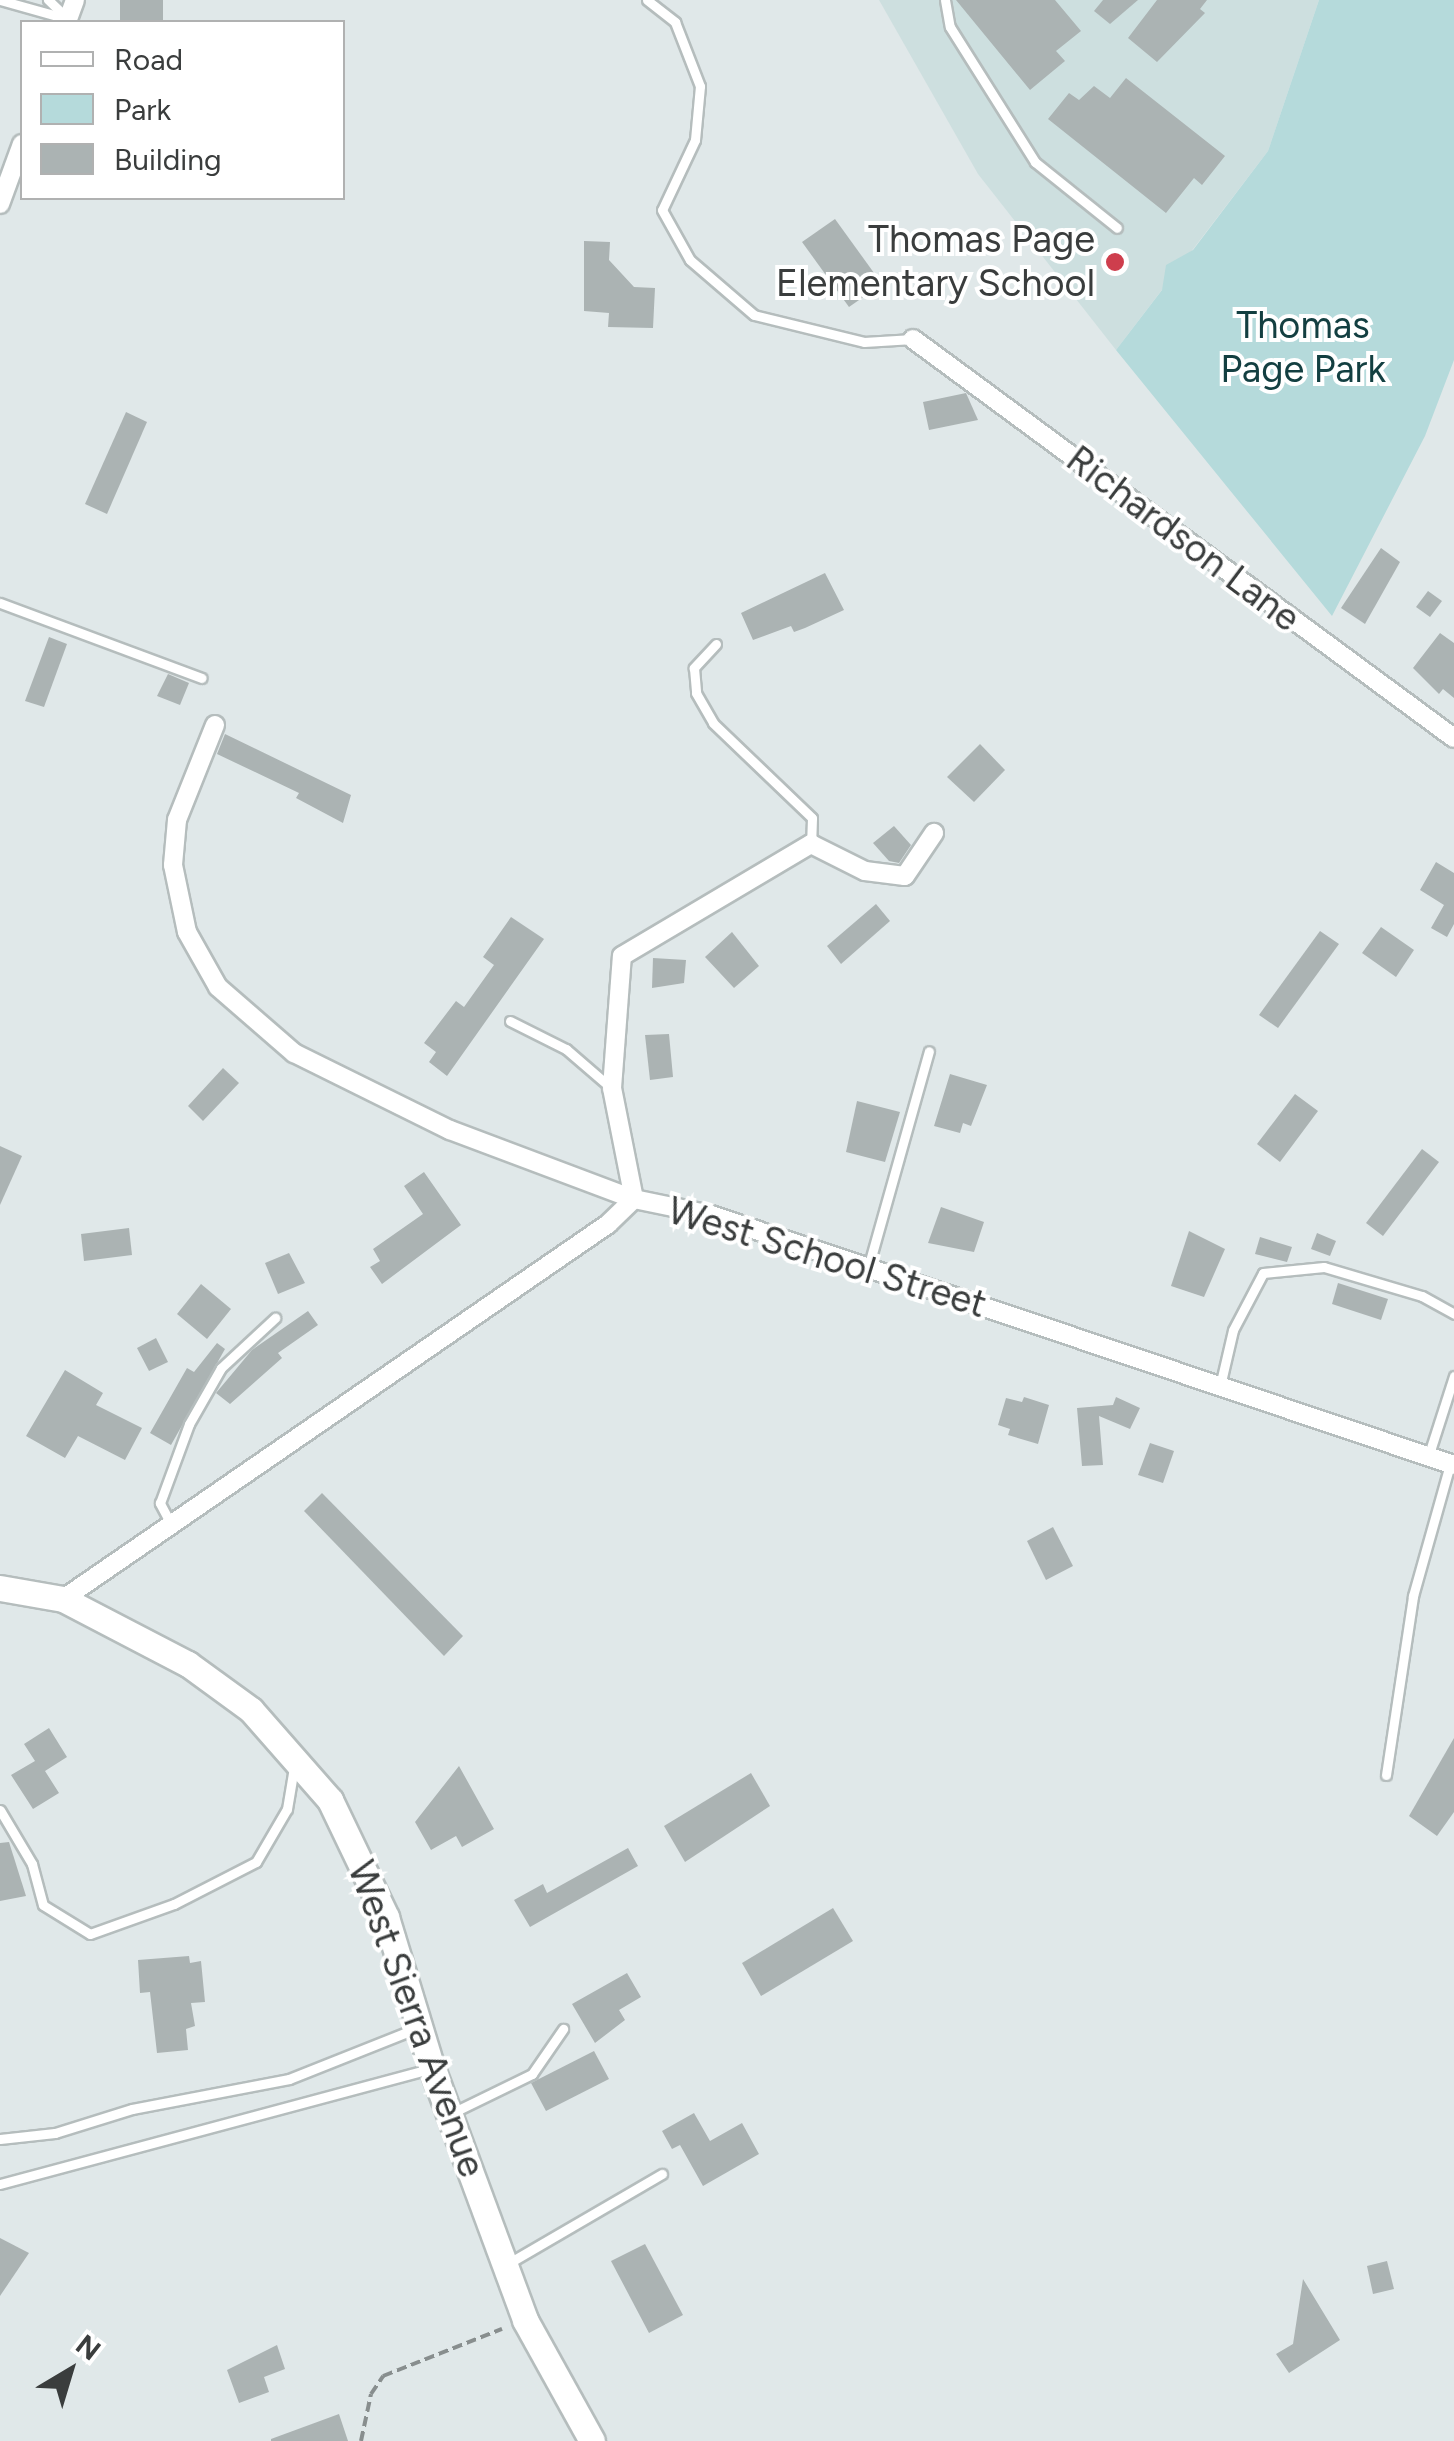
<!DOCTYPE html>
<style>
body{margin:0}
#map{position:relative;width:1454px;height:2441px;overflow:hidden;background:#e0e8e9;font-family:Figtree,sans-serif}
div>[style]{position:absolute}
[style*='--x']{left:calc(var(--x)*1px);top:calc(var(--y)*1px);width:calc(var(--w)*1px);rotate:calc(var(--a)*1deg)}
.built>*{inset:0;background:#cddfdf}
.green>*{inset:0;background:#b5dadb}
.building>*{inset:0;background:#abb3b3}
.path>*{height:4px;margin-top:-2px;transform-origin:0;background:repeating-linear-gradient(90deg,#888e8e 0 10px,transparent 0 15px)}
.roads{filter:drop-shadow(2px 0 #b5bdbd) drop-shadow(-2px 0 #b5bdbd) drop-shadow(0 2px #b5bdbd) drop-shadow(0 -2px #b5bdbd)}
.lane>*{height:9px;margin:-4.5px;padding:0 4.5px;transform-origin:4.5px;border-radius:4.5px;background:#fff}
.street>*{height:18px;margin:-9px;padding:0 9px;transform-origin:9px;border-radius:9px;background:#fff}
.secondary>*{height:25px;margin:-12.5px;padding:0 12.5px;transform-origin:12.5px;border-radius:12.5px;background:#fff}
.dots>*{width:28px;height:28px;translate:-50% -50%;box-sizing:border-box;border:5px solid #fff;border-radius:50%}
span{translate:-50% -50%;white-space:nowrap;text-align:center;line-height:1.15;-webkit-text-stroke:8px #fff;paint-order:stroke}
.poi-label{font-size:38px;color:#3a3d3d}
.right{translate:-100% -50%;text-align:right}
.park-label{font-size:38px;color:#133f41}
.street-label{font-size:38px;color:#3a3d3d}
.legend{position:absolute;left:20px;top:20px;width:325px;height:180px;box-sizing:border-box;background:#fff;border:2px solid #b0b1b1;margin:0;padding:12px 18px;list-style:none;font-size:30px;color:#3a3d3d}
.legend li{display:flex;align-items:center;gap:20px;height:50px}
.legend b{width:50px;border:2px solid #b0b1b1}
.north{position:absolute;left:20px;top:2321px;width:100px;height:100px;-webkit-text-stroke:8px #fff;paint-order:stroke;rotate:38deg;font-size:28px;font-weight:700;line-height:40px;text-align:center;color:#3a3d3d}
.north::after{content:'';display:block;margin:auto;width:35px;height:45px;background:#3a3d3d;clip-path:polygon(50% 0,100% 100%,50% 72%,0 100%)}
</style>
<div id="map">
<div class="built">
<div style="clip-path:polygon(879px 0,1319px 0,1268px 151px,1116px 350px,978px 174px)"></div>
</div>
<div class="green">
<div style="clip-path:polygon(1319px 0,1454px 0,1454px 360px,1425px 436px,1332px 616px,1116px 350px,1162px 290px,1166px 265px,1193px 250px,1268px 151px)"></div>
</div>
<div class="building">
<div style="clip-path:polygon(120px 0,163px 0,163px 22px,120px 22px)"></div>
<div style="clip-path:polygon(956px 0,1055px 0,1081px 31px,1056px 51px,1065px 61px,1030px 90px)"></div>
<div style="clip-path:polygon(1103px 0,1138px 0,1110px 24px,1094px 11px)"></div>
<div style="clip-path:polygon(1157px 0,1207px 0,1200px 9px,1205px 13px,1157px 62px,1128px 38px)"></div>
<div style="clip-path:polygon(1126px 78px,1225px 156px,1202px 185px,1194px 178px,1166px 213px,1048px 119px,1069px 93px,1079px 100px,1094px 86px,1110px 98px)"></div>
<div style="clip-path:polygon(835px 219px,882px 284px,849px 307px,802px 242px)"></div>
<div style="clip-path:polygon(584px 241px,610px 242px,609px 260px,634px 287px,655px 288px,653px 328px,608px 327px,609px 313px,584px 311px)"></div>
<div style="clip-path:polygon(966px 393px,978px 420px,929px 430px,923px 402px)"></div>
<div style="clip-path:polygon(126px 412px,147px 422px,107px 514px,85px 504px)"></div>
<div style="clip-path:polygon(1381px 548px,1400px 562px,1365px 624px,1341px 608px)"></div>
<div style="clip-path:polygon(825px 573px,844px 610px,805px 628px,794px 632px,791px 626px,753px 640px,741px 613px)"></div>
<div style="clip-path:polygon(1428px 591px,1442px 601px,1430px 617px,1416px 607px)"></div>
<div style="clip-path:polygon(1440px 633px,1454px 643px,1454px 698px,1443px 689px,1439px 694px,1413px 668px)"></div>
<div style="clip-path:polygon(49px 637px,67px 644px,44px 707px,25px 701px)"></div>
<div style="clip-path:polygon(168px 674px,189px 683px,180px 705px,157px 696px)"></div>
<div style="clip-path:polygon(225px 734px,351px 795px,343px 823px,296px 798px,299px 793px,217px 754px)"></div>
<div style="clip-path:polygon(980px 744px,1005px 770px,974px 802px,947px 777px)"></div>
<div style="clip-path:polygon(894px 826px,911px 845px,899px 863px,889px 861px,873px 843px)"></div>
<div style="clip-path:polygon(1436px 862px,1454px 873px,1454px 924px,1447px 937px,1431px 928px,1444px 905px,1420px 890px)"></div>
<div style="clip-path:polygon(876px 904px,890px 921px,841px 964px,827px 946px)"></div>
<div style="clip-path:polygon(511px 917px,544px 939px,447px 1076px,429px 1062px,436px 1052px,424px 1043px,456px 1001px,464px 1007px,494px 965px,483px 957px)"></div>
<div style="clip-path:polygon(1381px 927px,1414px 950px,1396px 977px,1362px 953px)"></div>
<div style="clip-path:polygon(1320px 931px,1339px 944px,1278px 1028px,1259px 1015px)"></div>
<div style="clip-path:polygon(732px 932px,759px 966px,734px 988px,705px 957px)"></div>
<div style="clip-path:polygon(653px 958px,686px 960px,684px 983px,652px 988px)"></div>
<div style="clip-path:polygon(669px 1034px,673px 1077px,650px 1080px,645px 1035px)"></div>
<div style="clip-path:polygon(223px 1068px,239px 1083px,203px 1121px,188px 1106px)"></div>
<div style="clip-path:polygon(950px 1074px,987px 1085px,971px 1126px,963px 1123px,960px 1133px,934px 1126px)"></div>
<div style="clip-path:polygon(1295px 1094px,1318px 1111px,1280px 1162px,1257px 1144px)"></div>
<div style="clip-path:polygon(857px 1101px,900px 1112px,885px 1162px,846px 1152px)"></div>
<div style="clip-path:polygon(0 1146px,22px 1156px,0 1205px)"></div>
<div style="clip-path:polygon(1422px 1149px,1439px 1162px,1383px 1236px,1366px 1223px)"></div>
<div style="clip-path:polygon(424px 1172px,461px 1225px,382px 1284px,370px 1267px,380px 1261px,373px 1249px,423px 1214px,404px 1186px)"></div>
<div style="clip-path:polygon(941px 1207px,984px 1222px,974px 1252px,928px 1243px)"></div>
<div style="clip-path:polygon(129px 1228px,132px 1255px,84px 1261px,81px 1234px)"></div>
<div style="clip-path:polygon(1189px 1231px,1225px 1249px,1204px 1297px,1171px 1286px)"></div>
<div style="clip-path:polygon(1317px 1233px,1336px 1241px,1330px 1256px,1311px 1249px)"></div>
<div style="clip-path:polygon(1260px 1237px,1292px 1247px,1287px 1262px,1255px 1254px)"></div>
<div style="clip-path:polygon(289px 1253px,305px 1283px,278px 1294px,265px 1263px)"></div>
<div style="clip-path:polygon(1338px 1283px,1388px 1299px,1381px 1320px,1332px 1304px)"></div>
<div style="clip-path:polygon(201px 1284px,231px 1309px,207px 1339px,177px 1314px)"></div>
<div style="clip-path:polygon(308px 1311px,318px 1325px,278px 1353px,282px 1358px,230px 1404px,216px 1393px,252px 1350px)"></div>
<div style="clip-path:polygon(156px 1338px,168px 1362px,149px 1371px,137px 1348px)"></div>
<div style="clip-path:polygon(217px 1343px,225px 1349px,171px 1445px,150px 1433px,187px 1368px,194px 1372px)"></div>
<div style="clip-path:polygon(65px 1370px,103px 1393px,96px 1405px,142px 1428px,125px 1460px,78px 1436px,65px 1458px,26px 1436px)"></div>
<div style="clip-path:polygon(1024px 1397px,1049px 1405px,1038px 1444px,1008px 1435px,1010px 1429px,998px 1425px,1006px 1398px,1022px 1402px)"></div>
<div style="clip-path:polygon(1116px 1397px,1140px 1408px,1130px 1429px,1099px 1416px,1103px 1465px,1082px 1466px,1077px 1408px,1113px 1405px)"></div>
<div style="clip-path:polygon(1150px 1443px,1174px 1451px,1163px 1483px,1138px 1475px)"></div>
<div style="clip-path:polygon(322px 1493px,463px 1636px,444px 1656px,304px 1511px)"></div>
<div style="clip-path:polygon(1053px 1527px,1073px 1566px,1046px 1580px,1027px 1541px)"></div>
<div style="clip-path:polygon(49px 1728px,67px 1757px,45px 1771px,59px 1793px,33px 1809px,11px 1775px,35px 1761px,24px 1744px)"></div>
<div style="clip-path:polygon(1454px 1738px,1454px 1812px,1437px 1836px,1409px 1816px)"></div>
<div style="clip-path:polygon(459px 1766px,494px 1829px,462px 1847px,456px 1836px,431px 1850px,415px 1822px)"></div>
<div style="clip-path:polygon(751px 1773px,770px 1806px,685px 1862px,664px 1826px)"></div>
<div style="clip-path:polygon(9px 1842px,26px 1896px,0 1901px,0 1843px)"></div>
<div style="clip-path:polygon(628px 1848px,638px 1866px,530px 1927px,514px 1900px,543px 1884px,547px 1893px)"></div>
<div style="clip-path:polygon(833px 1908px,853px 1941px,761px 1996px,742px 1963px)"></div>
<div style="clip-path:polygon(189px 1956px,190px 1963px,201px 1961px,205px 2002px,191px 2003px,195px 2026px,186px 2029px,188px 2050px,157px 2053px,150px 1992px,140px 1993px,138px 1960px)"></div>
<div style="clip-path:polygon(627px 1973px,641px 1997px,619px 2010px,625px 2020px,595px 2043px,572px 2004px)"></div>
<div style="clip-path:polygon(594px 2051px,609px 2079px,546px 2111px,531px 2083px)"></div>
<div style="clip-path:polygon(694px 2113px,710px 2141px,742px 2123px,759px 2154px,703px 2186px,680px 2145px,672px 2149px,662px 2131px)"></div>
<div style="clip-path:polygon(0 2238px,29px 2253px,0 2296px)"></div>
<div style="clip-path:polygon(645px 2244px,683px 2315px,649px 2333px,611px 2261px)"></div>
<div style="clip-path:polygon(1387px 2261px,1394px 2289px,1373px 2294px,1367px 2266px)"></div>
<div style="clip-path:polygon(1303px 2279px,1340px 2340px,1289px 2373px,1276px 2354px,1293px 2344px)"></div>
<div style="clip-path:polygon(277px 2345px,285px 2369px,264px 2377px,269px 2392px,239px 2403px,227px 2370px)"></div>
<div style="clip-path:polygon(339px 2414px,348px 2441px,271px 2441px,271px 2439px)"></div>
</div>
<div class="path">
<div style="--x:361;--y:2441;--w:48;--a:-78"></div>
<div style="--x:371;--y:2394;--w:22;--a:-56"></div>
<div style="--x:383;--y:2376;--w:128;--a:-21.6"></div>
</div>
<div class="roads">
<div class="lane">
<div style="--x:0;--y:0;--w:71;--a:15.6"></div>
<div style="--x:68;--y:19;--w:28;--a:-136"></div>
<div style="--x:647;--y:0;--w:36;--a:38"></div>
<div style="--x:675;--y:22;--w:69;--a:68.7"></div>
<div style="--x:700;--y:86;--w:54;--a:95.3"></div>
<div style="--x:695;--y:140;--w:77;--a:115.2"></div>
<div style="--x:662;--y:210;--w:57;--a:60.8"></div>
<div style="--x:690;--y:260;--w:84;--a:40.7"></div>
<div style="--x:754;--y:315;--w:113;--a:13.8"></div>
<div style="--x:864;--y:342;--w:49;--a:-3.5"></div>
<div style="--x:945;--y:0;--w:27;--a:80"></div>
<div style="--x:950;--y:27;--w:160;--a:57.8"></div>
<div style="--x:1035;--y:162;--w:105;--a:38.8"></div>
<div style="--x:0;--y:603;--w:215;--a:20.4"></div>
<div style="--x:716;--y:644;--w:33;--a:133"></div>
<div style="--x:694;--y:668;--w:25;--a:85"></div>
<div style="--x:696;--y:693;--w:34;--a:60"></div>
<div style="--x:713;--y:723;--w:137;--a:43.8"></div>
<div style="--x:812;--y:818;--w:26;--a:92"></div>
<div style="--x:510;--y:1021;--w:63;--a:26.6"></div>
<div style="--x:566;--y:1049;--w:58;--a:40.8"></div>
<div style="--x:868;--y:1268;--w:225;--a:-74.3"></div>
<div style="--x:1220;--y:1386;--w:57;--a:-76.9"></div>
<div style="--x:1233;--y:1330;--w:64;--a:-62.2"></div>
<div style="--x:1263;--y:1273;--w:61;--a:-5.6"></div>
<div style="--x:1324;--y:1267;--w:102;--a:16.5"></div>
<div style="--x:1422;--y:1296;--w:37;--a:29"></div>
<div style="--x:1428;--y:1457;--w:85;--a:-72.2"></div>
<div style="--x:171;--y:1524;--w:24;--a:-118"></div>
<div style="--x:160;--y:1503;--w:84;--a:-69.8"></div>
<div style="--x:189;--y:1424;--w:64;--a:-60.3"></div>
<div style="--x:221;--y:1368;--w:74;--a:-42.8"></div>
<div style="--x:1386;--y:1775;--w:181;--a:-81.4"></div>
<div style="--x:1413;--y:1596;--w:137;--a:-74.3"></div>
<div style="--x:0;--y:1810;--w:63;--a:59.3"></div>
<div style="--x:32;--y:1864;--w:42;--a:75"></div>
<div style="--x:43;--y:1905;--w:55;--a:31.7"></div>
<div style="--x:90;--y:1934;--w:89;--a:-19.7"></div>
<div style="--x:174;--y:1904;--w:92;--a:-27.1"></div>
<div style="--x:256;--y:1862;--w:61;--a:-59.7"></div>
<div style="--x:287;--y:1809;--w:43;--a:-80.5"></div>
<div style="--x:452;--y:2113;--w:89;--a:-26"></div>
<div style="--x:532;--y:2074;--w:55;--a:-55.4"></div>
<div style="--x:0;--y:2139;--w:55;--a:-6.2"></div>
<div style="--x:55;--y:2133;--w:81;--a:-17.3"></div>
<div style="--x:132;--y:2109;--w:160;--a:-10.8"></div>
<div style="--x:289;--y:2079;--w:138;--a:-21.7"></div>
<div style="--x:0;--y:2184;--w:444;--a:-15"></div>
<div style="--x:509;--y:2263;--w:177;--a:-30.2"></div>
</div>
<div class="street">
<div style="--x:67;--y:22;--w:23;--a:-70"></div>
<div style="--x:0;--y:204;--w:64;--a:-69.9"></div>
<div style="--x:913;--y:339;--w:672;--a:36.41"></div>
<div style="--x:215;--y:725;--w:102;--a:111.8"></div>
<div style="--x:177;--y:820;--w:45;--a:95.1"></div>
<div style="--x:173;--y:865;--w:68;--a:78.2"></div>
<div style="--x:187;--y:932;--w:63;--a:60.6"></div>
<div style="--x:218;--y:987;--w:101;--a:41"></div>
<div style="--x:294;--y:1053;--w:174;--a:26.3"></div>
<div style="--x:450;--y:1130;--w:197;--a:20.6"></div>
<div style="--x:634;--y:1199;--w:79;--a:11.7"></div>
<div style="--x:711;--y:1215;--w:784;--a:18.6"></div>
<div style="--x:634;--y:1199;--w:113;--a:-101.2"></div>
<div style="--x:612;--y:1088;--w:132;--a:-85.7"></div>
<div style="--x:622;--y:956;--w:220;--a:-30.7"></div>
<div style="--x:811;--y:844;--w:60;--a:26.6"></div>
<div style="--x:865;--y:871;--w:40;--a:7.1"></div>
<div style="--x:905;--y:876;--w:52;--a:-56"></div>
<div style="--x:63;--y:1599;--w:662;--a:-34.53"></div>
<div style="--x:608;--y:1224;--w:36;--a:-44"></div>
</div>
<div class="secondary">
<div style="--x:0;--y:1588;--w:64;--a:9.9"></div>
<div style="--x:63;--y:1599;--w:141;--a:27.5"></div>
<div style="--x:188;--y:1664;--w:78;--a:36.1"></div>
<div style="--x:251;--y:1710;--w:120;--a:48.7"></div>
<div style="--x:330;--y:1800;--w:130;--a:64.4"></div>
<div style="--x:386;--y:1917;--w:158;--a:73.1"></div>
<div style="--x:432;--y:2068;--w:269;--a:69.7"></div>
<div style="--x:525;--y:2320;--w:138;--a:61"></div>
</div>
</div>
<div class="dots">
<div style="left:1115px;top:262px;background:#ce3e4d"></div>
</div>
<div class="poi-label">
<span class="right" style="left:1095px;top:262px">Thomas Page<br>Elementary School</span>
</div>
<div class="park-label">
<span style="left:1303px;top:348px">Thomas<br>Page Park</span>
</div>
<div class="street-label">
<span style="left:1183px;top:539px;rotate:37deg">Richardson Lane</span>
<span style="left:827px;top:1258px;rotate:17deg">West School Street</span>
<span style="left:416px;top:2019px;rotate:70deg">West Sierra Avenue</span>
</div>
<ul class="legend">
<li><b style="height:12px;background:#fff"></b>Road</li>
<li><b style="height:28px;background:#b5dadb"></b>Park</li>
<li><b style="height:28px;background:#abb3b3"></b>Building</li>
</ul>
<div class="north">N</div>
</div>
